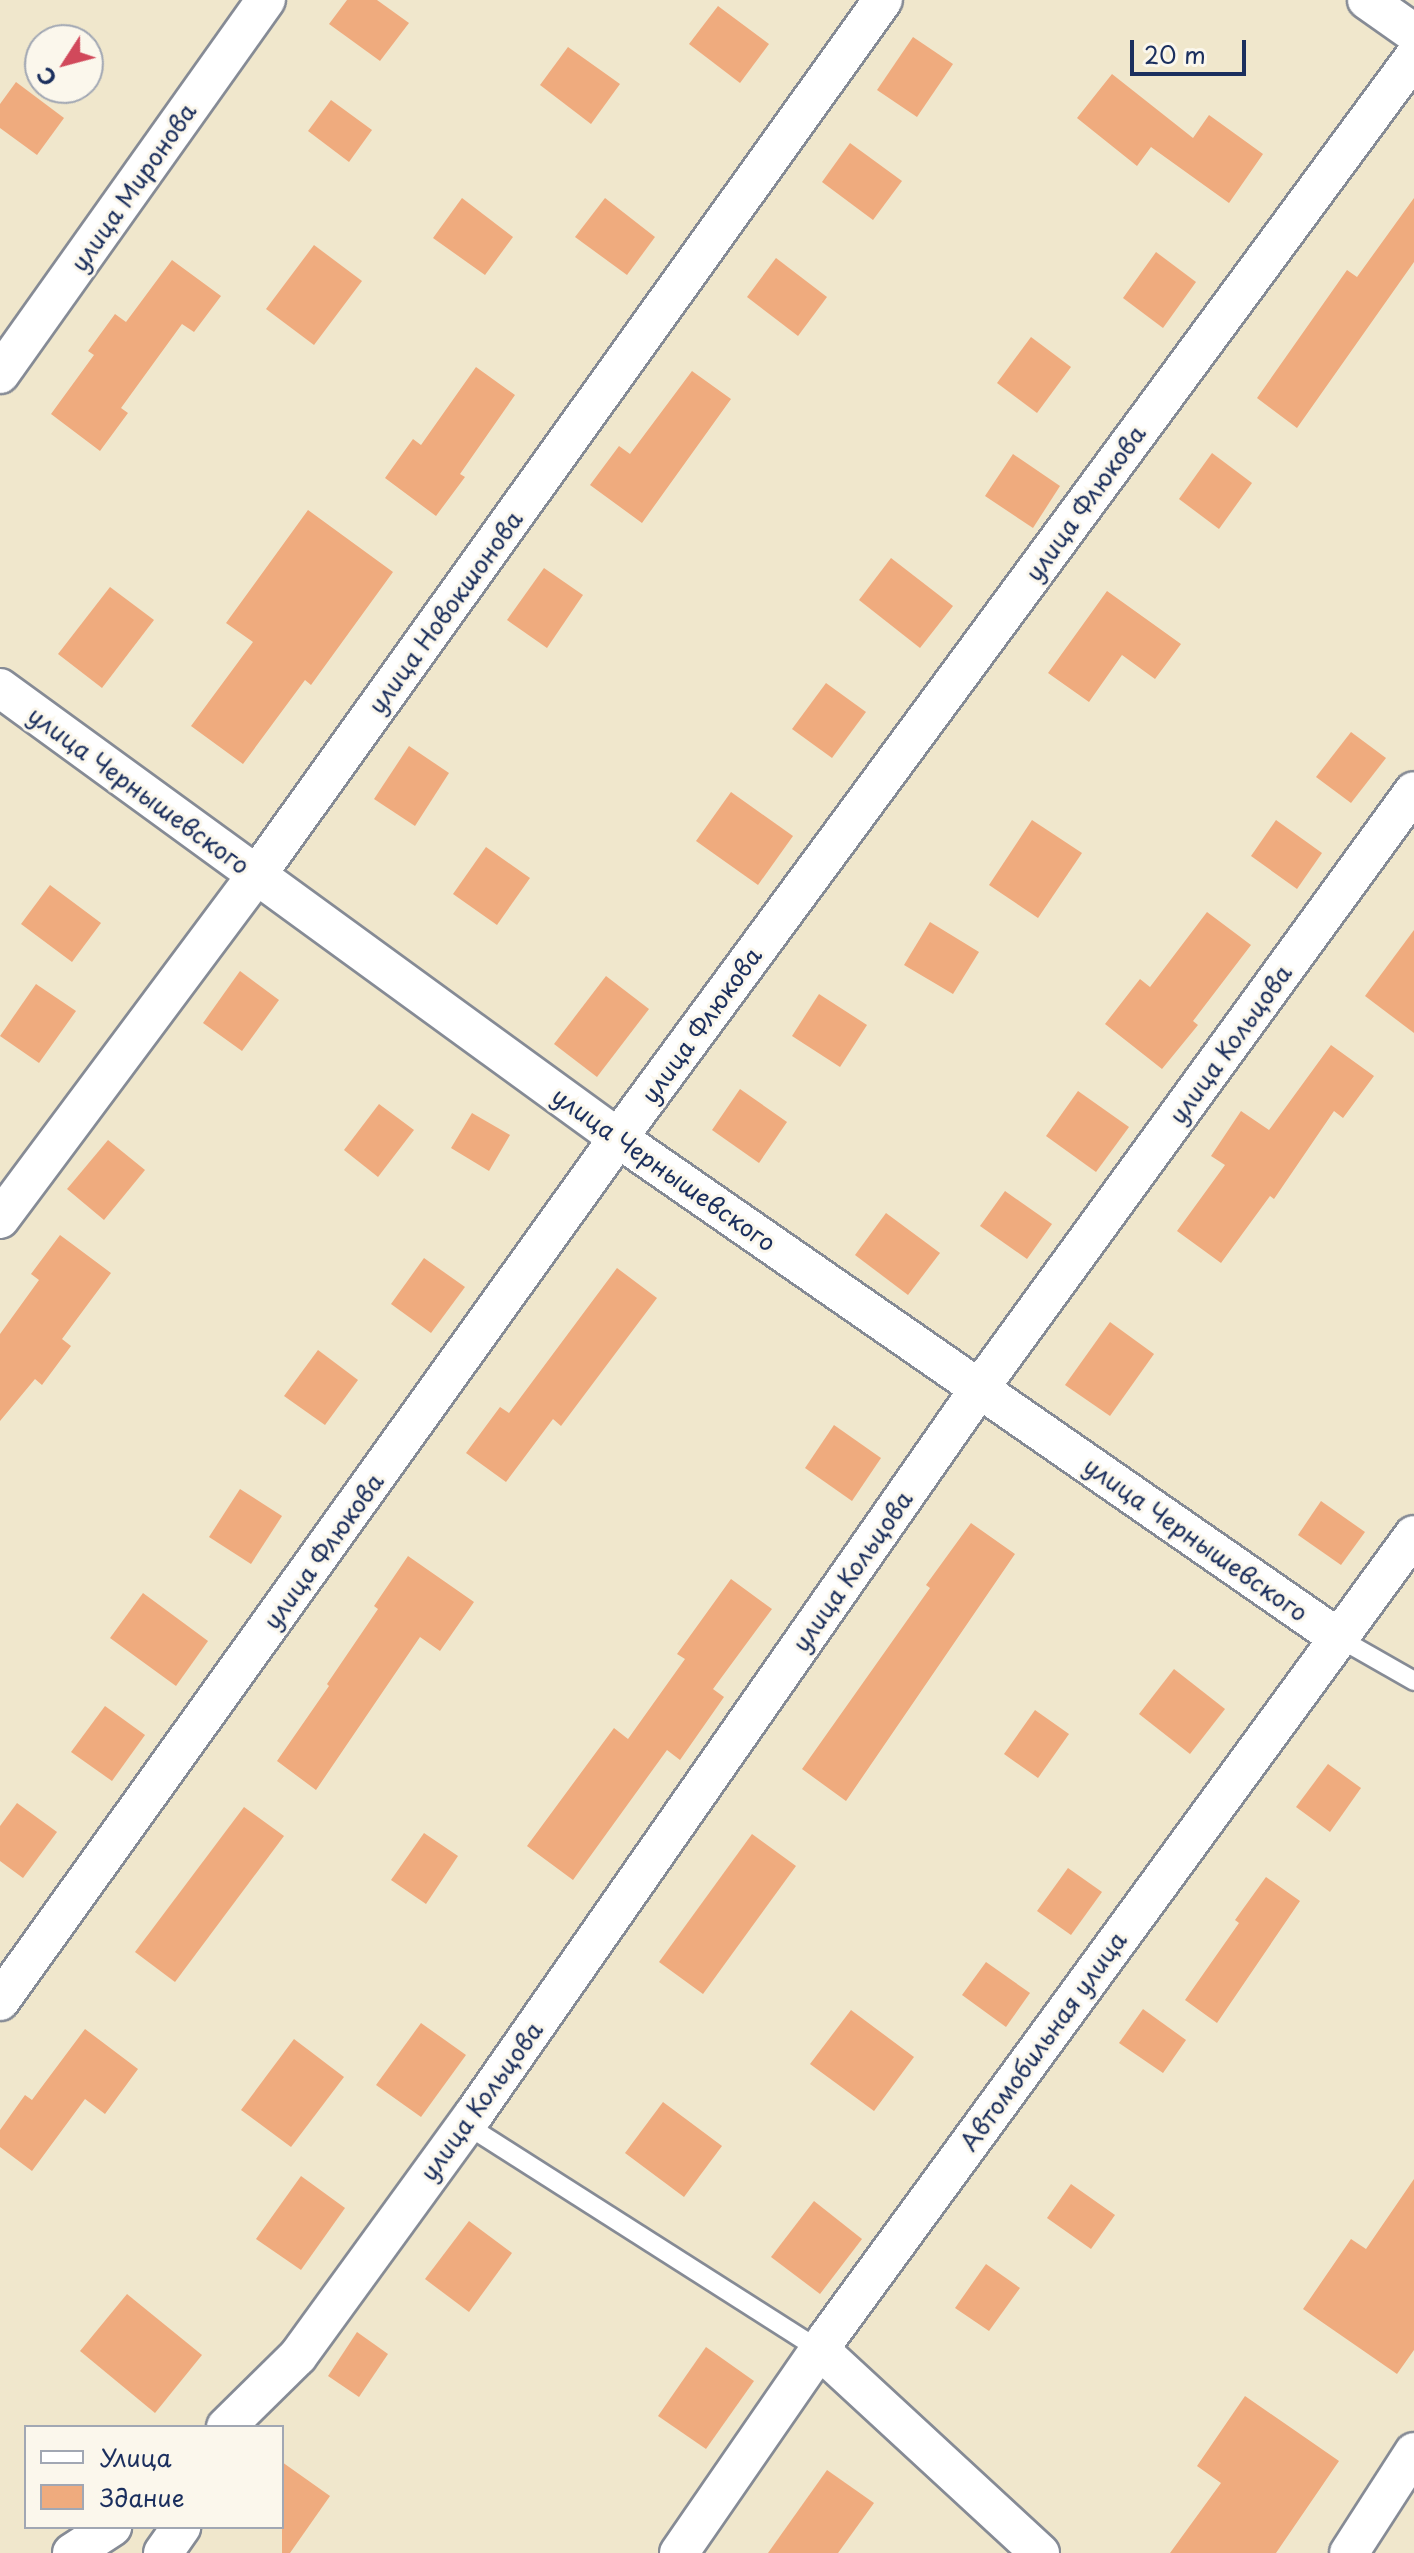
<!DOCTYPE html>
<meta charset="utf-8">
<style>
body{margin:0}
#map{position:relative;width:1414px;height:2553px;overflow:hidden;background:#f0e7cc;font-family:"Playpen Sans",sans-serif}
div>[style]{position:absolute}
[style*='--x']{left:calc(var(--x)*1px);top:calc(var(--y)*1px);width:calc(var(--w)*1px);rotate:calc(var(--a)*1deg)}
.building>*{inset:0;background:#efab7e}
.roads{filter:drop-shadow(2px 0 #868b95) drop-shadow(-2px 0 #868b95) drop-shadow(0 2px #868b95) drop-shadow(0 -2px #868b95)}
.service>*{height:18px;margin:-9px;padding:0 9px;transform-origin:9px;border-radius:9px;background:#fff}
.minor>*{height:38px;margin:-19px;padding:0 19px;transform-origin:19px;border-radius:19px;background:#fff}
span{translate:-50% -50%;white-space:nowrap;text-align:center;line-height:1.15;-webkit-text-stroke:6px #fbf7ec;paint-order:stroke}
.street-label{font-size:24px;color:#1b2f5e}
.legend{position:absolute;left:24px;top:2425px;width:260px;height:104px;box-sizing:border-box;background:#fbf7ec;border:2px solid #a1a7b3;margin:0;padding:10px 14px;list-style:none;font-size:24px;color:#1b2f5e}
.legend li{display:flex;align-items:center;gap:16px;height:40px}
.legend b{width:40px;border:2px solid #a1a7b3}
.north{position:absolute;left:24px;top:24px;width:80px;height:80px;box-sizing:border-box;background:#fbf7ec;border:2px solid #a1a7b3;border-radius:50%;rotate:234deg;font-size:22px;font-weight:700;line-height:32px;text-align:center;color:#1b2f5e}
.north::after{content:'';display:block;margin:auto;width:28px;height:36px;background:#d1495b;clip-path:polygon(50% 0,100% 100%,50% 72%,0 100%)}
.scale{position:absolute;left:1130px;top:40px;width:116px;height:36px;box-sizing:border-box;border:4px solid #1b2f5e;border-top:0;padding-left:10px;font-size:24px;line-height:28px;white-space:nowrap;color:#1b2f5e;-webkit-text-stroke:6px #fbf7ec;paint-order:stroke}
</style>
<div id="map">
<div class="building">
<div style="clip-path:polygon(347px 0,377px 0,409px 23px,380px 61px,329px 24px)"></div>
<div style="clip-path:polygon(718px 6px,769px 44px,740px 83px,689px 44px)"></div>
<div style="clip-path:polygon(913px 37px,953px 64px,917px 117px,877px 90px)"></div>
<div style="clip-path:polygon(568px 47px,620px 84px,591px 124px,540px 85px)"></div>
<div style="clip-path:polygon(1112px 74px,1193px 138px,1209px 115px,1263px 154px,1229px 203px,1151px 147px,1137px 166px,1077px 118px)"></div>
<div style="clip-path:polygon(16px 82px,64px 118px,37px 155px,0 128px,0 104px)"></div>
<div style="clip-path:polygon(331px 100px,372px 130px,349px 162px,308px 131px)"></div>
<div style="clip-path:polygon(850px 143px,902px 181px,873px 220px,822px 182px)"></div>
<div style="clip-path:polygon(462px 198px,513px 237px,485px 275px,433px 238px)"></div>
<div style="clip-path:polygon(605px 198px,655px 237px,627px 275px,575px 237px)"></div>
<div style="clip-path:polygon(1414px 198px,1414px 262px,1297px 428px,1257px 398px,1347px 270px,1357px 277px)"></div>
<div style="clip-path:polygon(314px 245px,362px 281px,314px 345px,266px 309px)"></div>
<div style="clip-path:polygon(1156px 252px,1196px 282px,1163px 328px,1123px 298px)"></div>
<div style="clip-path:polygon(776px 258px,827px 297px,798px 336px,747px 297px)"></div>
<div style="clip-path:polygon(172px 260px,221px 296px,194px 332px,182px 324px,121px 408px,128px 413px,100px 451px,51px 414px,94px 355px,88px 351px,115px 314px,126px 322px)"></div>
<div style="clip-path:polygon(1031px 337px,1071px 367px,1037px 413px,997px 383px)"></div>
<div style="clip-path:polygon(476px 367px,515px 395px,460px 474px,465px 477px,436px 516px,385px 478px,413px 439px,421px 445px)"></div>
<div style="clip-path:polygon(692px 371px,731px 399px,642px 523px,590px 485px,619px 446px,630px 454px)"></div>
<div style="clip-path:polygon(1212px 453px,1252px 483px,1219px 529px,1179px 499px)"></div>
<div style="clip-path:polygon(1013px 454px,1060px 486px,1033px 528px,985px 496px)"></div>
<div style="clip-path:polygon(308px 510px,393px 572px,311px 685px,305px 680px,243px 764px,191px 726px,253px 642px,226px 623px)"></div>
<div style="clip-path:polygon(891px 558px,953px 606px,920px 648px,859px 600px)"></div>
<div style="clip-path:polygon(544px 568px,583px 595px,547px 648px,507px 620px)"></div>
<div style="clip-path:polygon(110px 587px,154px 620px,102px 688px,58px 654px)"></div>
<div style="clip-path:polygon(1107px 591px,1181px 644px,1155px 679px,1122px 655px,1089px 702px,1048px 673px)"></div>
<div style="clip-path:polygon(826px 683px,866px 712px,832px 758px,792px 729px)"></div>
<div style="clip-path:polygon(1351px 732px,1386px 758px,1351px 803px,1316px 777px)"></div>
<div style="clip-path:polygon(409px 746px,449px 773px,415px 826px,374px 799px)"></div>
<div style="clip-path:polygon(731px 792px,793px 836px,758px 885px,696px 841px)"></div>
<div style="clip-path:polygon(1032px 820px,1082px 853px,1038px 918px,989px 885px)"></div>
<div style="clip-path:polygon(1276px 820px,1322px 853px,1297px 889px,1251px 856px)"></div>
<div style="clip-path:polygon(486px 847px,530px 878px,497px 925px,453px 894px)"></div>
<div style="clip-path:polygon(50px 885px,101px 923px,72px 962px,21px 924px)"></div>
<div style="clip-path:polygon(1207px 912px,1251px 945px,1193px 1021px,1198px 1025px,1162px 1069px,1105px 1024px,1140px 979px,1150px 987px)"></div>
<div style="clip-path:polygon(930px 922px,979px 952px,953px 994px,904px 965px)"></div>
<div style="clip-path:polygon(1414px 930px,1414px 1033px,1365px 996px)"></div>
<div style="clip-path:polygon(240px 971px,279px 1000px,242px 1051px,203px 1023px)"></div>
<div style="clip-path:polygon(606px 976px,649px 1009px,597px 1077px,554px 1044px)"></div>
<div style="clip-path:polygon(36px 984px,76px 1011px,39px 1063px,0 1036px)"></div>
<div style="clip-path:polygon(819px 994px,867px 1025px,840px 1067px,792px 1036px)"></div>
<div style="clip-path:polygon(1331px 1045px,1374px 1076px,1343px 1118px,1334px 1111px,1274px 1199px,1270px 1196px,1221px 1263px,1177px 1231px,1225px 1165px,1211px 1156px,1241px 1111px,1269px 1130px)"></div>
<div style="clip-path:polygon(740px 1089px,787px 1122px,759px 1163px,712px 1130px)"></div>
<div style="clip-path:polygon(1078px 1091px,1129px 1127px,1096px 1172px,1046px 1136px)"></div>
<div style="clip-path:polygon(379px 1104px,414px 1130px,378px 1177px,344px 1150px)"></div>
<div style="clip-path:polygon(472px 1113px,510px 1135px,489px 1171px,451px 1148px)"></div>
<div style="clip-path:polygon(108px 1140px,145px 1170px,104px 1220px,67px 1189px)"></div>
<div style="clip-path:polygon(1005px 1191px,1052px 1224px,1027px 1259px,980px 1226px)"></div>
<div style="clip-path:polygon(886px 1213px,940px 1253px,908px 1295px,855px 1255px)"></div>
<div style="clip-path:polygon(60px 1235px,111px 1273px,62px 1339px,71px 1346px,42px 1385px,35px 1379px,0 1421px,0 1334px,39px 1280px,31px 1274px)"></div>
<div style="clip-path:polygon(424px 1258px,465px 1287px,431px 1333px,391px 1304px)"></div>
<div style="clip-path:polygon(617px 1268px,657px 1298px,561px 1426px,553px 1419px,506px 1482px,466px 1453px,500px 1407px,509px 1413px)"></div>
<div style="clip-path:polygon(1110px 1322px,1154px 1354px,1110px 1416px,1065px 1385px)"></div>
<div style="clip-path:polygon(318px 1350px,358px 1380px,325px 1425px,284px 1396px)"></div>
<div style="clip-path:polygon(834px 1425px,881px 1458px,852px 1501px,805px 1468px)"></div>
<div style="clip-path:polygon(240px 1489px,282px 1516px,251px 1564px,209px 1537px)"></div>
<div style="clip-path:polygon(1321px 1501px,1365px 1532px,1341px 1565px,1298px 1535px)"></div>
<div style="clip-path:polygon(971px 1523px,1015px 1554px,846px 1801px,802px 1769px,930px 1588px,926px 1585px)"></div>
<div style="clip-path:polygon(408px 1556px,474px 1602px,440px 1651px,420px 1637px,316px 1790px,277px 1761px,329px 1686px,327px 1684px,378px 1609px,374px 1606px)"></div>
<div style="clip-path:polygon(731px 1579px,772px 1609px,713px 1689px,724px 1697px,680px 1760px,667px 1750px,573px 1880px,527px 1846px,614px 1728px,628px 1739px,685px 1659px,677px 1654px)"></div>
<div style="clip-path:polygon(143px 1593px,208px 1641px,176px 1686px,110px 1638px)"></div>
<div style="clip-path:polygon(1174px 1669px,1225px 1709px,1190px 1754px,1139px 1714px)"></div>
<div style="clip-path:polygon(105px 1706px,145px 1735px,112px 1781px,71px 1752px)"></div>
<div style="clip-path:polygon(1035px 1710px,1069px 1734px,1038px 1778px,1004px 1754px)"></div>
<div style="clip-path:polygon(1328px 1764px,1361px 1788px,1330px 1832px,1296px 1807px)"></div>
<div style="clip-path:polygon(17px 1803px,57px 1832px,23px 1878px,0 1861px,0 1826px)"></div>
<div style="clip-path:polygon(244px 1807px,284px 1836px,175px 1982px,135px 1952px)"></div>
<div style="clip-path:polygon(424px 1833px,458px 1856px,426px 1904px,391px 1880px)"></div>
<div style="clip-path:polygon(752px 1834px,796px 1866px,703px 1994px,659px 1962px)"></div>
<div style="clip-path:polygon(1068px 1868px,1102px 1892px,1071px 1935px,1037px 1911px)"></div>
<div style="clip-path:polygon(1266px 1877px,1300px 1901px,1217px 2023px,1185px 2000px,1239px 1923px,1235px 1920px)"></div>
<div style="clip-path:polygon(986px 1962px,1030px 1993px,1006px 2027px,962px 1995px)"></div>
<div style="clip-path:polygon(1143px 2009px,1186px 2040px,1163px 2073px,1119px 2043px)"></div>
<div style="clip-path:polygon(851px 2010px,914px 2057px,874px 2111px,810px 2064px)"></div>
<div style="clip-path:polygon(421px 2023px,466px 2055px,421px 2117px,376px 2085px)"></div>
<div style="clip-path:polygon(85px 2029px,138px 2069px,105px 2114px,85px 2099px,32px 2171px,0 2147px,0 2130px,25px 2095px,32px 2100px)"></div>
<div style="clip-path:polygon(294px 2039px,344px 2077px,291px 2147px,241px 2110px)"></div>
<div style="clip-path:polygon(663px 2102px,722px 2146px,684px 2197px,625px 2153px)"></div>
<div style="clip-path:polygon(301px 2176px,345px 2208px,301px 2270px,256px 2239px)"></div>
<div style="clip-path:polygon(1414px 2179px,1414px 2350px,1397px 2374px,1303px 2309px,1351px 2239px,1366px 2249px)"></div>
<div style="clip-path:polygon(1071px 2184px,1115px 2215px,1091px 2249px,1047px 2218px)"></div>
<div style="clip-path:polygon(814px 2201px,862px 2239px,820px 2294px,771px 2257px)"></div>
<div style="clip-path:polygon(469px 2221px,512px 2253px,469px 2312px,425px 2279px)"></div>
<div style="clip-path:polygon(986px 2264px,1020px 2288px,989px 2331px,955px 2308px)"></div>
<div style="clip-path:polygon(127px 2294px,202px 2355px,155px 2413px,80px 2351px)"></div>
<div style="clip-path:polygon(357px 2332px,388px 2354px,359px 2397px,328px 2376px)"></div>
<div style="clip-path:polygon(706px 2347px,754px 2381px,706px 2449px,658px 2416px)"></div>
<div style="clip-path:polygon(1245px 2396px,1339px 2461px,1276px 2553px,1170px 2553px,1221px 2483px,1197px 2466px)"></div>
<div style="clip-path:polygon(282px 2462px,330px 2496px,290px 2553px,282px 2553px)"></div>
<div style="clip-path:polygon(827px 2470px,874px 2503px,838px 2553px,768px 2553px)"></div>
</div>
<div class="roads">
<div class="service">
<div style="--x:1337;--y:1637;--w:89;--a:29.7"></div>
<div style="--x:465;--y:2124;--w:422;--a:32.5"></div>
</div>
<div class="minor">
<div style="--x:1367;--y:0;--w:57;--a:35.1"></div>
<div style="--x:0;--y:374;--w:459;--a:-54.6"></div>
<div style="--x:0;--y:688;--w:764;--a:36.06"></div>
<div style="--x:618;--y:1138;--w:875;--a:34.76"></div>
<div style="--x:0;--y:1219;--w:428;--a:-53.3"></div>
<div style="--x:256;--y:876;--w:1077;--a:-54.41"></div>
<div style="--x:0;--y:2001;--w:1061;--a:-54.39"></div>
<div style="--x:618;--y:1138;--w:1342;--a:-53.63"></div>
<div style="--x:821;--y:2351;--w:298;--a:42.7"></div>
<div style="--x:226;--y:2427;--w:101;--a:-44.6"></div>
<div style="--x:298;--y:2356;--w:299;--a:-54"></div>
<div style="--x:474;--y:2114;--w:884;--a:-55.14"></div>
<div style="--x:979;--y:1389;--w:739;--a:-53.97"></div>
<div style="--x:72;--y:2553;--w:48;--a:-33"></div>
<div style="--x:163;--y:2553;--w:32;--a:-55"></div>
<div style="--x:679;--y:2553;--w:262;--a:-55.4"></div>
<div style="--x:828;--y:2337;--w:993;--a:-53.85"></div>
<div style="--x:1349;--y:2553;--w:120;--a:-57.2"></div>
</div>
</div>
<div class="street-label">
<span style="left:133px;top:187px;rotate:-55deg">улица Миронова</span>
<span style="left:1085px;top:503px;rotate:-54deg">улица Флюкова</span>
<span style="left:445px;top:612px;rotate:-54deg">улица Новокшонова</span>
<span style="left:139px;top:790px;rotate:36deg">улица Чернышевского</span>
<span style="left:701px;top:1025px;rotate:-54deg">улица Флюкова</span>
<span style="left:1230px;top:1044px;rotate:-54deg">улица Кольцова</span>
<span style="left:664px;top:1169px;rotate:35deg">улица Чернышевского</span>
<span style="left:1196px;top:1539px;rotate:35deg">улица Чернышевского</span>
<span style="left:323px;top:1551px;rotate:-54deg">улица Флюкова</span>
<span style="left:852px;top:1571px;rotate:-55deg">улица Кольцова</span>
<span style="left:1043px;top:2041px;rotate:-54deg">Автомобильная улица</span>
<span style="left:481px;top:2101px;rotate:-54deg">улица Кольцова</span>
</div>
<ul class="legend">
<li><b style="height:10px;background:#fff"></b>Улица</li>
<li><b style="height:22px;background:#efab7e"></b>Здание</li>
</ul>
<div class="north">С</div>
<div class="scale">20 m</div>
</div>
